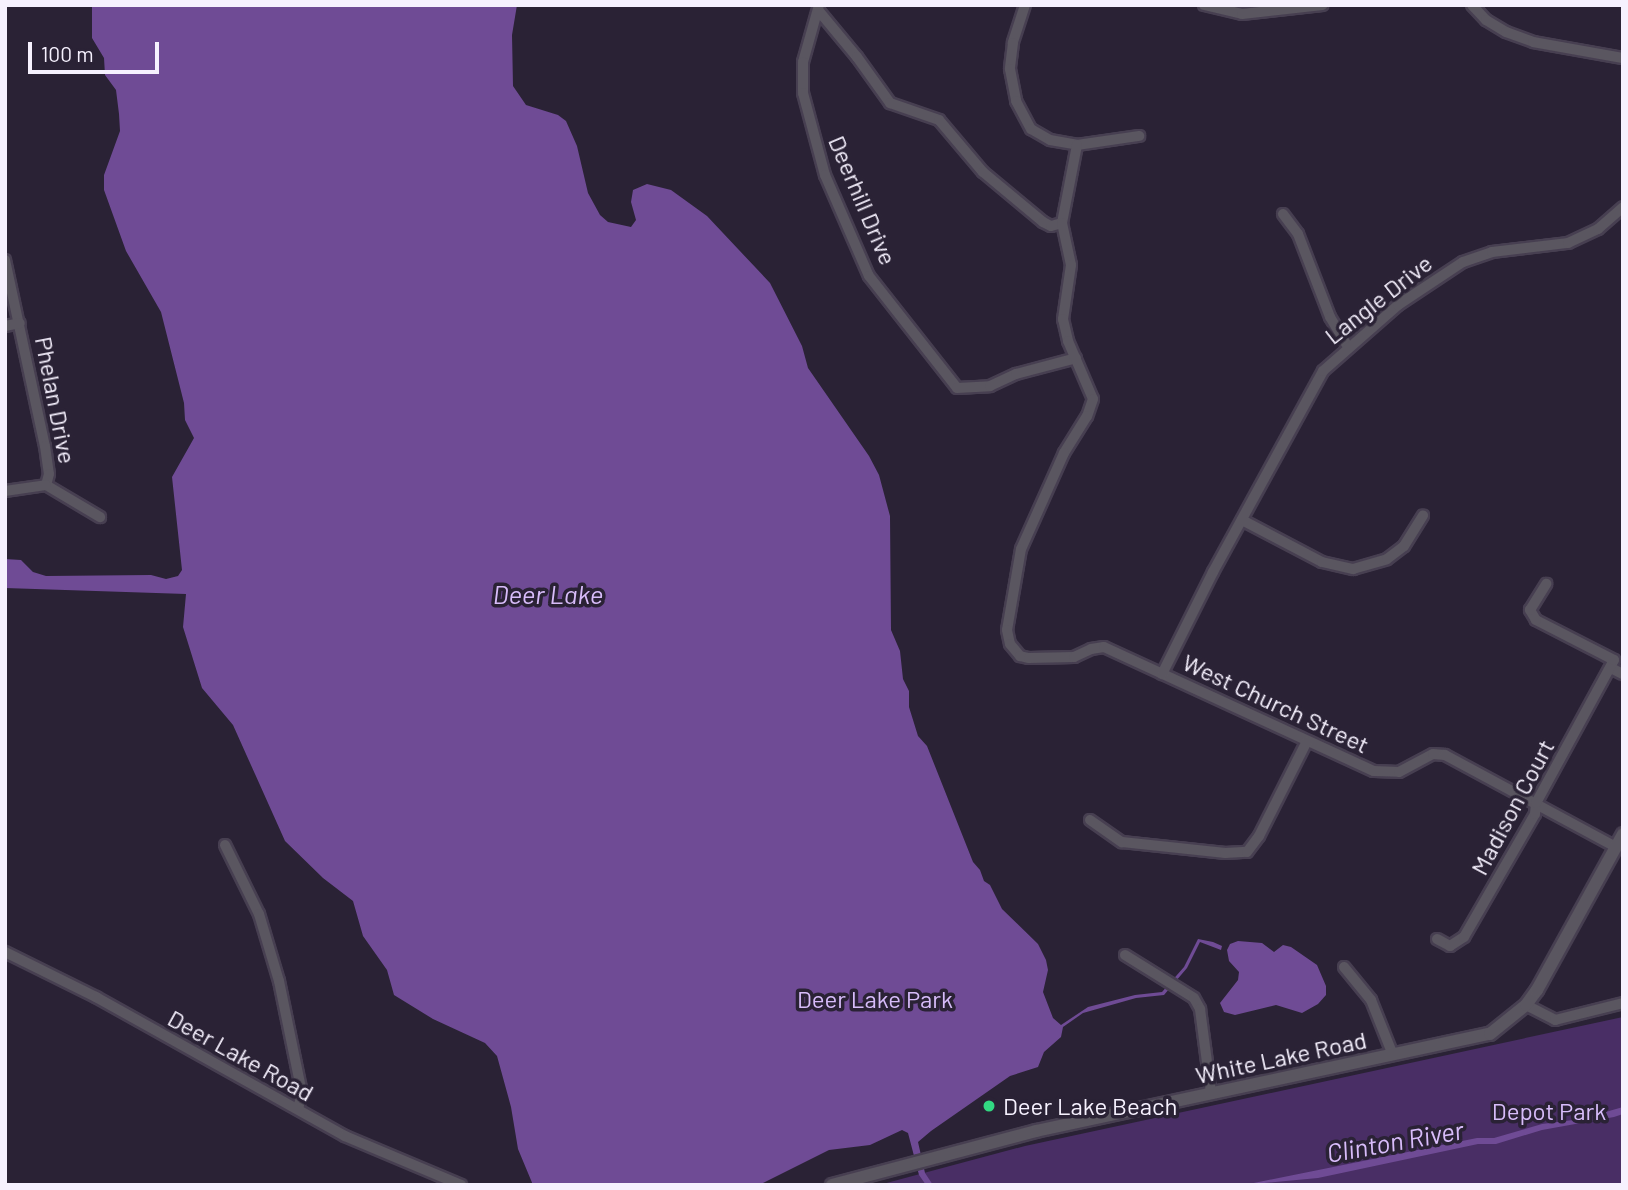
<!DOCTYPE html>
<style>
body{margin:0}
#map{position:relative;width:1628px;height:1190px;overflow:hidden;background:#2a2235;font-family:Barlow,sans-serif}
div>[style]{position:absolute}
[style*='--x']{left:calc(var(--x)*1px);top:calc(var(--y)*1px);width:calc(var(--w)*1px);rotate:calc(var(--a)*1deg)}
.green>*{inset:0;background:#492e65}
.water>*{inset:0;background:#6f4b95}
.roads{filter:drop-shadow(2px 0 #473f51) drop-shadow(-2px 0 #473f51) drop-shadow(0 2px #473f51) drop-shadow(0 -2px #473f51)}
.minor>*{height:10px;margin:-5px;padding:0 5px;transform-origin:5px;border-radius:5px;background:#5a5660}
.tertiary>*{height:12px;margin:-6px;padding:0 6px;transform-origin:6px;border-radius:6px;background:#5a5660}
.dots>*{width:19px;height:19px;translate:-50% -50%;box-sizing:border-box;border:4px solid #2a2235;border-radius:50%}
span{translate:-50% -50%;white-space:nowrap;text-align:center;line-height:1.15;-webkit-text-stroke:7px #2a2235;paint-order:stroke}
.street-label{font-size:24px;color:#f6f1fe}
.park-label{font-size:24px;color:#d7bcfa}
.poi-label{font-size:24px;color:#f6f1fe}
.left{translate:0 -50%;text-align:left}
.water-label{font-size:26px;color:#d8bcfa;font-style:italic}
.frame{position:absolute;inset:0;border:7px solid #f6f1fe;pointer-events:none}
.scale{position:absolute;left:28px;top:42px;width:131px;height:32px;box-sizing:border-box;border:4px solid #f6f1fe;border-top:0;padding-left:9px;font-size:21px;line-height:24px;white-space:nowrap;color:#f6f1fe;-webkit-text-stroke:5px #2a2235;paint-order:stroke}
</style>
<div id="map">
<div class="green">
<div style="clip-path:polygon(1623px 1017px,1623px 1185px,879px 1185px,1025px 1146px)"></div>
</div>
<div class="water">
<div style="clip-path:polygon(92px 5px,517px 5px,512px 35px,513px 86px,526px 105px,558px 115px,566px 121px,577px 146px,588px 193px,600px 215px,608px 222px,631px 227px,636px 220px,631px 202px,633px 190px,647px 184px,671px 190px,707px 216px,770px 283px,802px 346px,808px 368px,869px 456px,879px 475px,890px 516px,891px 630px,900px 651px,903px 679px,909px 691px,909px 707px,918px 736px,927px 746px,973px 862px,980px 870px,984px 881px,990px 885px,1002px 909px,1038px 944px,1046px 960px,1048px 970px,1043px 992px,1053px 1018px,1061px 1025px,1088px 1007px,1135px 995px,1162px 992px,1184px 967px,1198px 939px,1213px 942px,1222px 946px,1221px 950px,1200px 942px,1187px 968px,1164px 995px,1136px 998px,1083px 1013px,1063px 1027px,1061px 1037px,1044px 1052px,1038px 1067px,1010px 1076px,931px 1131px,918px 1142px,925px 1173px,933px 1185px,926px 1185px,919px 1175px,908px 1133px,902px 1130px,870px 1145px,829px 1150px,759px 1185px,533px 1185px,518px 1149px,511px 1107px,497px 1056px,485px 1043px,433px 1019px,394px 995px,387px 970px,363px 936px,353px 901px,323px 878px,285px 841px,233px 725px,202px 688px,183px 627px,186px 594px,5px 588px,5px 559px,21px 560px,33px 572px,46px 576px,151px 575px,166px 579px,178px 576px,182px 570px,172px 477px,194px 438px,185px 420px,184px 403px,161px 312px,126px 251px,104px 190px,104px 175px,120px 131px,119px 114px,116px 90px,105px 75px,104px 58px,92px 38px)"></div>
<div style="clip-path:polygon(1238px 941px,1262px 943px,1274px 952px,1283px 945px,1291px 947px,1317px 965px,1326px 986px,1326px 995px,1318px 1004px,1302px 1013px,1276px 1005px,1235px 1015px,1224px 1012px,1220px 1003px,1238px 980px,1239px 972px,1229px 961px,1227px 950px,1230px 944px)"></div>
<div style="clip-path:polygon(1623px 1107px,1623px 1114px,1614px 1117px,1542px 1130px,1496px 1144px,1478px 1144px,1318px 1178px,1244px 1185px,1477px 1138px,1494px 1138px,1542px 1124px,1581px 1119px)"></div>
</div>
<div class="roads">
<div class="minor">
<div style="--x:819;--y:5;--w:59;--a:105.7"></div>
<div style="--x:803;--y:62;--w:31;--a:90"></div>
<div style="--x:803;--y:93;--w:85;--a:75"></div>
<div style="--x:825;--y:175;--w:110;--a:66.5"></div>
<div style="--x:869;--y:276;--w:142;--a:51.8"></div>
<div style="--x:957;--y:388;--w:33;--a:-3"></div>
<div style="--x:990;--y:386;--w:29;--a:-25"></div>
<div style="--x:1016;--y:374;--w:62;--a:-14.9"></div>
<div style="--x:1025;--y:5;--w:40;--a:108"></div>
<div style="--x:1013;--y:43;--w:26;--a:97"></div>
<div style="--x:1010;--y:69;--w:33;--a:79"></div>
<div style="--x:1016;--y:101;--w:32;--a:62"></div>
<div style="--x:1031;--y:129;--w:22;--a:30"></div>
<div style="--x:1050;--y:140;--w:27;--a:10"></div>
<div style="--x:1077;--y:145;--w:63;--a:-8.3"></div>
<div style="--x:1204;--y:5;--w:39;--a:13"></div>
<div style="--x:1242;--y:14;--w:81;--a:-6.4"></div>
<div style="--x:1472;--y:5;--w:21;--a:47"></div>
<div style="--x:1486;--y:20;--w:23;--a:31"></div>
<div style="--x:1506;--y:32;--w:29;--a:20"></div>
<div style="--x:1533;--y:42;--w:91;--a:10.1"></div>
<div style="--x:818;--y:10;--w:61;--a:50.3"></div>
<div style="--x:857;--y:57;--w:57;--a:54.3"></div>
<div style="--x:890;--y:103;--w:52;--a:19.1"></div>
<div style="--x:939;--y:120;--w:68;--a:49.8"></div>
<div style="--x:983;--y:172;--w:78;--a:39.8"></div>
<div style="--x:1043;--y:222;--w:9;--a:27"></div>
<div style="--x:1051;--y:226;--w:11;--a:-15"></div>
<div style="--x:1077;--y:145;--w:79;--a:100.9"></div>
<div style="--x:1062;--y:223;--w:43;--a:77.9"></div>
<div style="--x:1071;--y:265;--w:55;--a:98.4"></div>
<div style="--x:1063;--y:319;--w:23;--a:77"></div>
<div style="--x:1068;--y:341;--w:63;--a:66.7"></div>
<div style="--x:1093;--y:399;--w:18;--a:109"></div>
<div style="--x:1087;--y:416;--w:44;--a:121.9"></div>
<div style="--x:1064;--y:453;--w:105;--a:114.1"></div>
<div style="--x:1021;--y:549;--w:82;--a:99.8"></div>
<div style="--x:1007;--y:630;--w:14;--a:78"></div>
<div style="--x:1010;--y:644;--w:16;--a:50"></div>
<div style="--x:1020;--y:656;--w:9;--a:13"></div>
<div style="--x:1029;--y:658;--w:45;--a:-1.3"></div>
<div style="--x:1074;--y:657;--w:19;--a:-25"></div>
<div style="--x:1091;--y:649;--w:13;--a:-9"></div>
<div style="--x:1104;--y:647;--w:297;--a:24.7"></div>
<div style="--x:1374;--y:771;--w:25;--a:2"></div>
<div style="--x:1399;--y:772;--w:38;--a:-28"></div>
<div style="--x:1433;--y:754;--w:12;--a:5"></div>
<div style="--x:1445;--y:755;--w:194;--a:28.3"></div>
<div style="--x:1283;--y:214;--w:25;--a:53"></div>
<div style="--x:1298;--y:234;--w:89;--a:68.9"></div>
<div style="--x:1330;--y:317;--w:35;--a:59"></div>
<div style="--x:5;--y:260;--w:190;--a:77.9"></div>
<div style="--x:45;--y:446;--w:28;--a:82"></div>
<div style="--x:49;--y:474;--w:11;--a:105"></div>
<div style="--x:5;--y:326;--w:15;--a:-11"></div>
<div style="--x:46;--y:485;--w:63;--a:30.7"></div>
<div style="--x:5;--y:491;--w:41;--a:-8.3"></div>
<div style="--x:1242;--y:520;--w:90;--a:27.7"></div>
<div style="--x:1322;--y:562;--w:32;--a:13"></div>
<div style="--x:1353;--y:569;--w:35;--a:-16"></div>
<div style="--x:1387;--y:559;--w:21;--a:-37"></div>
<div style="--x:1404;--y:546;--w:36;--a:-58"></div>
<div style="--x:1611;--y:668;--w:13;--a:27"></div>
<div style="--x:1162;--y:674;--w:114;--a:-63.4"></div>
<div style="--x:1213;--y:572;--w:229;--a:-61.3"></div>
<div style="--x:1323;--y:371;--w:100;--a:-41.3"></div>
<div style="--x:1398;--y:305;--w:78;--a:-33.5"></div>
<div style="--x:1463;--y:262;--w:31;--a:-19"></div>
<div style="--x:1492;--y:252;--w:77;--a:-6.8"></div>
<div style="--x:1568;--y:243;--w:33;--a:-25"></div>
<div style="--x:1598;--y:229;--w:33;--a:-41"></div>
<div style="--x:1090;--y:820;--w:39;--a:35"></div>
<div style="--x:1122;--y:842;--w:104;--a:6.1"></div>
<div style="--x:1225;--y:853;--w:22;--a:-3"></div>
<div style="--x:1247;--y:852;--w:20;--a:-53"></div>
<div style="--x:1259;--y:836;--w:106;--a:-63.2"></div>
<div style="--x:225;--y:845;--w:77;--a:63.8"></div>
<div style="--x:259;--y:914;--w:70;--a:73.4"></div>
<div style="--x:279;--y:981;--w:114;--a:78.4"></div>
<div style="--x:302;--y:1093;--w:16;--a:104"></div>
<div style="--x:1437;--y:939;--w:15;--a:28"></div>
<div style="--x:1450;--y:946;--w:17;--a:-33"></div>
<div style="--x:1464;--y:937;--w:142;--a:-60"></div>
<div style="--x:1535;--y:814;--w:11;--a:-85"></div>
<div style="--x:1536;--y:803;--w:163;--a:-61.4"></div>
<div style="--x:1614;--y:660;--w:88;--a:-152.9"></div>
<div style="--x:1536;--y:620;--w:12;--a:-121"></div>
<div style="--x:1530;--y:610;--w:31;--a:-58"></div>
<div style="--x:5;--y:952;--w:102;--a:26.3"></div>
<div style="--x:96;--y:997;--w:285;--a:29.2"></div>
<div style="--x:345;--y:1136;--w:126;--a:22.9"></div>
<div style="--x:1125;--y:955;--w:81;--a:31.9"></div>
<div style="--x:1194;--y:998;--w:13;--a:61"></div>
<div style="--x:1200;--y:1009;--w:85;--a:82.5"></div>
<div style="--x:1344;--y:967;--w:43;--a:50.7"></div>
<div style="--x:1371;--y:1000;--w:59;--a:68.2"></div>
<div style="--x:1526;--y:1005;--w:33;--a:27"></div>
<div style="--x:1555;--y:1020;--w:70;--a:-14"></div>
</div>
<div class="tertiary">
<div style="--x:832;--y:1185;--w:211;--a:-14.8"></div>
<div style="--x:1036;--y:1131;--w:464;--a:-12.1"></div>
<div style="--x:1490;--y:1034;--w:46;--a:-38.9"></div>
<div style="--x:1526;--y:1005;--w:19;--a:-54"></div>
<div style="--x:1537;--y:990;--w:178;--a:-61.1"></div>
</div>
</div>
<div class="dots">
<div style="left:989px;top:1106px;background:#32d882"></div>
</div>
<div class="street-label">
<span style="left:863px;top:200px;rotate:67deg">Deerhill Drive</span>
<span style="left:1378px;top:299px;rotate:-38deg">Langle Drive</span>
<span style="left:56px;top:400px;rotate:79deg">Phelan Drive</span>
<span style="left:1276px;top:703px;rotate:25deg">West Church Street</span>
<span style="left:1512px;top:807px;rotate:-62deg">Madison Court</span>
<span style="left:241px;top:1055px;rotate:29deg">Deer Lake Road</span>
<span style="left:1281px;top:1057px;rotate:-12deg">White Lake Road</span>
</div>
<div class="park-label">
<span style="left:875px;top:999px">Deer Lake Park</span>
<span style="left:1549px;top:1111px">Depot Park</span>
</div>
<div class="poi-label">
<span class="left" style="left:1003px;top:1106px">Deer Lake Beach</span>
</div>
<div class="water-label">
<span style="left:548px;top:594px">Deer Lake</span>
<span style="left:1395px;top:1141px;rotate:-10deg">Clinton River</span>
</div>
<div class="frame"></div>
<div class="scale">100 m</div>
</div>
